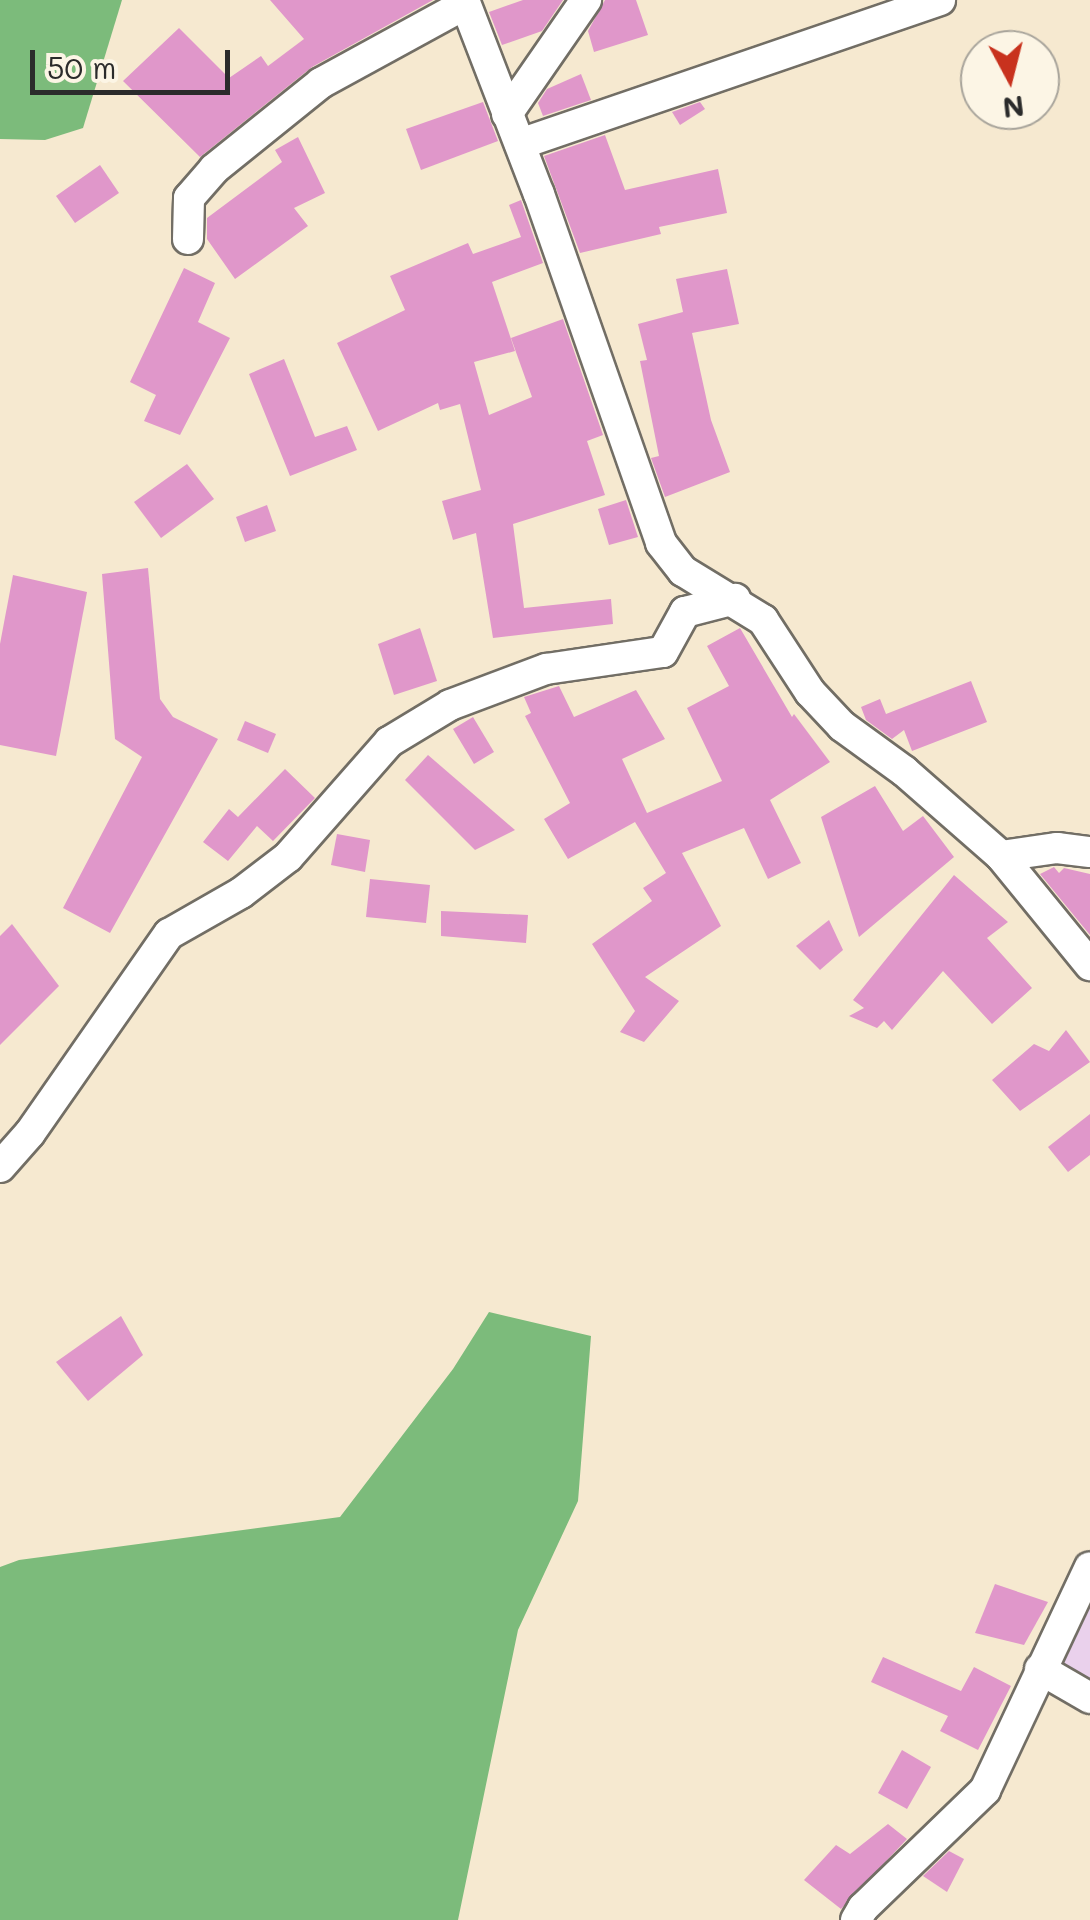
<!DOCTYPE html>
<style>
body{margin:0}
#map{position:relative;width:1090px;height:1920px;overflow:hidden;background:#f6e9d0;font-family:Mali,sans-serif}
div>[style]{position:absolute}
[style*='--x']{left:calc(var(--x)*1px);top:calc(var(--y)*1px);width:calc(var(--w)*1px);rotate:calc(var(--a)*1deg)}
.built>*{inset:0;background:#ead1ec}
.forest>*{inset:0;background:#7cbb7b}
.building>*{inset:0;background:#e097ca}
.roads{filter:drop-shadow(2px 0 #726e65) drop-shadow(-2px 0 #726e65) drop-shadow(0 2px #726e65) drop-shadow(0 -2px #726e65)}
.street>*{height:30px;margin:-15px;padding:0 15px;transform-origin:15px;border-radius:15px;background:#fff}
span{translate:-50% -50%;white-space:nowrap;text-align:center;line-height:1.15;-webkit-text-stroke:10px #fcf5e5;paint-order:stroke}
.north{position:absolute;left:960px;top:30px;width:100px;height:100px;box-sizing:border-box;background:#fcf5e5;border:2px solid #a8a49b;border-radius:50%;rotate:173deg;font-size:28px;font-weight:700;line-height:40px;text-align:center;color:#2b2b2b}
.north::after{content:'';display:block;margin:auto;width:35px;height:45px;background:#c8321e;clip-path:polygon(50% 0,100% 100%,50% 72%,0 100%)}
.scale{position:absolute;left:30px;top:50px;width:200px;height:45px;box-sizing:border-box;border:5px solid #2b2b2b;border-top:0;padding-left:12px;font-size:30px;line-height:35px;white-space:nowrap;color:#2b2b2b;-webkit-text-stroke:8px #fcf5e5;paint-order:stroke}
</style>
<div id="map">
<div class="built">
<div style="clip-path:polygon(1090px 1586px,1090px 1691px,1046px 1667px)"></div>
</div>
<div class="forest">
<div style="clip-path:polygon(0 0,122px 0,83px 128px,45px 140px,0 139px)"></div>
<div style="clip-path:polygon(489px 1312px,591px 1336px,578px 1501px,518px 1630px,458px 1920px,0 1920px,0 1567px,19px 1560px,340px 1517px,453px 1369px)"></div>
</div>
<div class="building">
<div style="clip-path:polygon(270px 0,433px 0,312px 67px,200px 157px,123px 81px,179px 28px,229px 78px,261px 56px,268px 66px,304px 39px)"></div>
<div style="clip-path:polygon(523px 0,563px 0,542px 31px,502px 45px,489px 12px)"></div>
<div style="clip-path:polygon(605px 0,636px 0,648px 35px,594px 52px,588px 31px)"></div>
<div style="clip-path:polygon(581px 74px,591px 100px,543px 116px,538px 103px,547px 89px)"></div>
<div style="clip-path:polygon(483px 102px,498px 141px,421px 170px,406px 129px)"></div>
<div style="clip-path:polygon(700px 102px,705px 109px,680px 125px,672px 112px)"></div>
<div style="clip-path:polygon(605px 135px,625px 190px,718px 169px,727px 213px,659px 227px,661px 234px,580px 253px,544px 156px)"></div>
<div style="clip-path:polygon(298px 137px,325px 193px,294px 208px,308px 226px,235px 279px,207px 239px,207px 218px,282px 162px,275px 150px)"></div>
<div style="clip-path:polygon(100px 165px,119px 193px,75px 223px,56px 196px)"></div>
<div style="clip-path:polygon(521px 200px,543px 263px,492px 282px,515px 351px,474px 362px,489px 415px,532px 397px,511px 338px,563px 319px,603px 435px,587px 441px,605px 495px,513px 524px,524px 608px,611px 599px,613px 624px,493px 638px,476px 533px,453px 540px,442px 501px,481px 490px,460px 404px,440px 410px,438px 403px,378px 431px,337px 343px,405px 310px,390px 276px,468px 243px,473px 254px,521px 237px,509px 205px)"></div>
<div style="clip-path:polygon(184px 268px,215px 283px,198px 322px,230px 338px,180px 435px,144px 421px,156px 395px,130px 382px)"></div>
<div style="clip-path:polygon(727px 269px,739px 324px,692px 333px,711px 420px,730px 472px,665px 497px,651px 458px,659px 456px,640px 361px,647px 360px,638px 324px,683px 312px,676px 279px)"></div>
<div style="clip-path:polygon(284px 359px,315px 437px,347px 426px,357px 450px,290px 476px,249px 374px)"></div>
<div style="clip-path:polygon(187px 464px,214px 499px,161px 538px,134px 502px)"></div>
<div style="clip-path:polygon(626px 500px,638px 537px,609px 545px,598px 509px)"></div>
<div style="clip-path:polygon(267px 505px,276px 531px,245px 542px,236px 517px)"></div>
<div style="clip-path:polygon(148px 568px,160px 699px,173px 717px,218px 739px,110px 933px,63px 908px,142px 757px,115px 739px,102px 574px)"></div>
<div style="clip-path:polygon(13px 575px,87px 592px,56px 756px,0 745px,0 644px)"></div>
<div style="clip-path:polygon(420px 628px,437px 681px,394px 695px,378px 644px)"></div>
<div style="clip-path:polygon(740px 628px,792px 717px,794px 714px,830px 762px,770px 800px,801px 863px,768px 879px,744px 828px,682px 853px,721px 926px,645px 977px,679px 1001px,644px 1042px,620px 1032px,635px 1011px,592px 944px,652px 901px,643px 888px,666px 873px,635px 822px,568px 859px,544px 819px,570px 803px,525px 716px,531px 713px,524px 697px,559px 686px,574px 717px,636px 690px,665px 739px,622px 759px,647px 813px,722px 781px,687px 708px,729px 686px,707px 646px)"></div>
<div style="clip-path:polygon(971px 681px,987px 722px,912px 751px,904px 730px,892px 739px,866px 720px,861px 707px,880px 699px,886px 714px)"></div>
<div style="clip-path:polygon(473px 717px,494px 752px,474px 764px,453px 729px)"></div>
<div style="clip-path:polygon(245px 721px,276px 734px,268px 753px,237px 740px)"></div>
<div style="clip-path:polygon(428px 755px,515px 830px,475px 850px,405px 780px)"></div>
<div style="clip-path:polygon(285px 769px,315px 798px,273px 841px,257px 826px,228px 861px,203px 842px,229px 809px,238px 817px)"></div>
<div style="clip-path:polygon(875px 786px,903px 831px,923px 816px,954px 857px,859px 937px,821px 817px)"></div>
<div style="clip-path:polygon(337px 834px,370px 840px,365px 872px,331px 865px)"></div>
<div style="clip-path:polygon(1054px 867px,1059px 873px,1064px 868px,1090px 874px,1090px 935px,1040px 874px)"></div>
<div style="clip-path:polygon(954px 875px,1008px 922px,987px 938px,1032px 988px,992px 1024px,943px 971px,892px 1030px,884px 1021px,877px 1028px,849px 1016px,864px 1008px,853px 1000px)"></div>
<div style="clip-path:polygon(370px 879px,430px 885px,426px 923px,366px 917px)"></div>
<div style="clip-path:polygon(441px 911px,528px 915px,526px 943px,441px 936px)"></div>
<div style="clip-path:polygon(829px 920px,843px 950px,820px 970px,796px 946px)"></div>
<div style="clip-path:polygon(12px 924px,59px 986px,0 1045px,0 936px)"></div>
<div style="clip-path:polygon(1066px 1030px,1090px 1062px,1020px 1111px,992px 1080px,1034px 1044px,1049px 1051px)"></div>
<div style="clip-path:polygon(1090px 1114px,1090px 1155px,1068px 1172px,1048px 1147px)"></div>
<div style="clip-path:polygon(121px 1316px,143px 1355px,88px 1401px,56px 1362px)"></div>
<div style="clip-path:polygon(995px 1584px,1048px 1602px,1024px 1645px,975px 1633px)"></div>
<div style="clip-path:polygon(883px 1657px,961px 1691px,974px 1667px,1011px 1686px,978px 1750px,940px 1731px,948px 1716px,871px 1682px)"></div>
<div style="clip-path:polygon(902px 1750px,931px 1767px,907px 1809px,878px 1793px)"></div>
<div style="clip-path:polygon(888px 1824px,907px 1839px,841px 1909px,804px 1880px,836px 1845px,850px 1854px)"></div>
<div style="clip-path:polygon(949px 1851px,964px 1859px,947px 1892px,923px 1876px)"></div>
</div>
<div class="roads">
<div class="street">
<div style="--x:464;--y:0;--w:208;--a:68.9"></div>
<div style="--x:539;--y:194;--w:370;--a:70.7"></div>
<div style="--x:661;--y:543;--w:36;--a:52"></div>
<div style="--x:683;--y:571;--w:94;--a:31.5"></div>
<div style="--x:763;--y:620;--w:86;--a:56.9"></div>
<div style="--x:810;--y:692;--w:47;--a:46.7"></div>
<div style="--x:842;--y:726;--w:77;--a:36"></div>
<div style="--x:904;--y:771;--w:129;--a:41.2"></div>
<div style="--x:1001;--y:856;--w:141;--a:50.8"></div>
<div style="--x:507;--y:114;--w:139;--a:-55.3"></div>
<div style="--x:520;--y:144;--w:444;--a:-18.9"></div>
<div style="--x:188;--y:239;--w:41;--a:-88.6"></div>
<div style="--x:189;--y:198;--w:38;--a:-49"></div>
<div style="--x:214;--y:169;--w:137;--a:-38.8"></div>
<div style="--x:321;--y:83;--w:164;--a:-28.7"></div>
<div style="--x:1001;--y:856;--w:57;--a:-8.1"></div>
<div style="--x:1057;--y:848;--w:33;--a:7"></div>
<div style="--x:0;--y:1167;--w:45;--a:-48.6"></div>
<div style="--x:30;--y:1133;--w:243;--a:-55.1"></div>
<div style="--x:169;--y:934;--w:83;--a:-29.7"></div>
<div style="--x:241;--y:893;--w:59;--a:-37.5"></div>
<div style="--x:288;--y:857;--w:153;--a:-48.7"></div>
<div style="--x:389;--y:742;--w:71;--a:-31.2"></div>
<div style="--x:450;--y:705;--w:103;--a:-20.6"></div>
<div style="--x:546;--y:669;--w:118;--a:-8.3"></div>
<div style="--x:663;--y:652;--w:46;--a:-61.2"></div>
<div style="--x:685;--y:612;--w:52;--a:-14.6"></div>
<div style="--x:1040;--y:1669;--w:58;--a:30.1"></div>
<div style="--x:856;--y:1920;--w:14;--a:-60"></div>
<div style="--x:863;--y:1908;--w:170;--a:-44"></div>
<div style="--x:985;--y:1790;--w:246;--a:-64.8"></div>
</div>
</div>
<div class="north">N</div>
<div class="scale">50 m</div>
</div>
